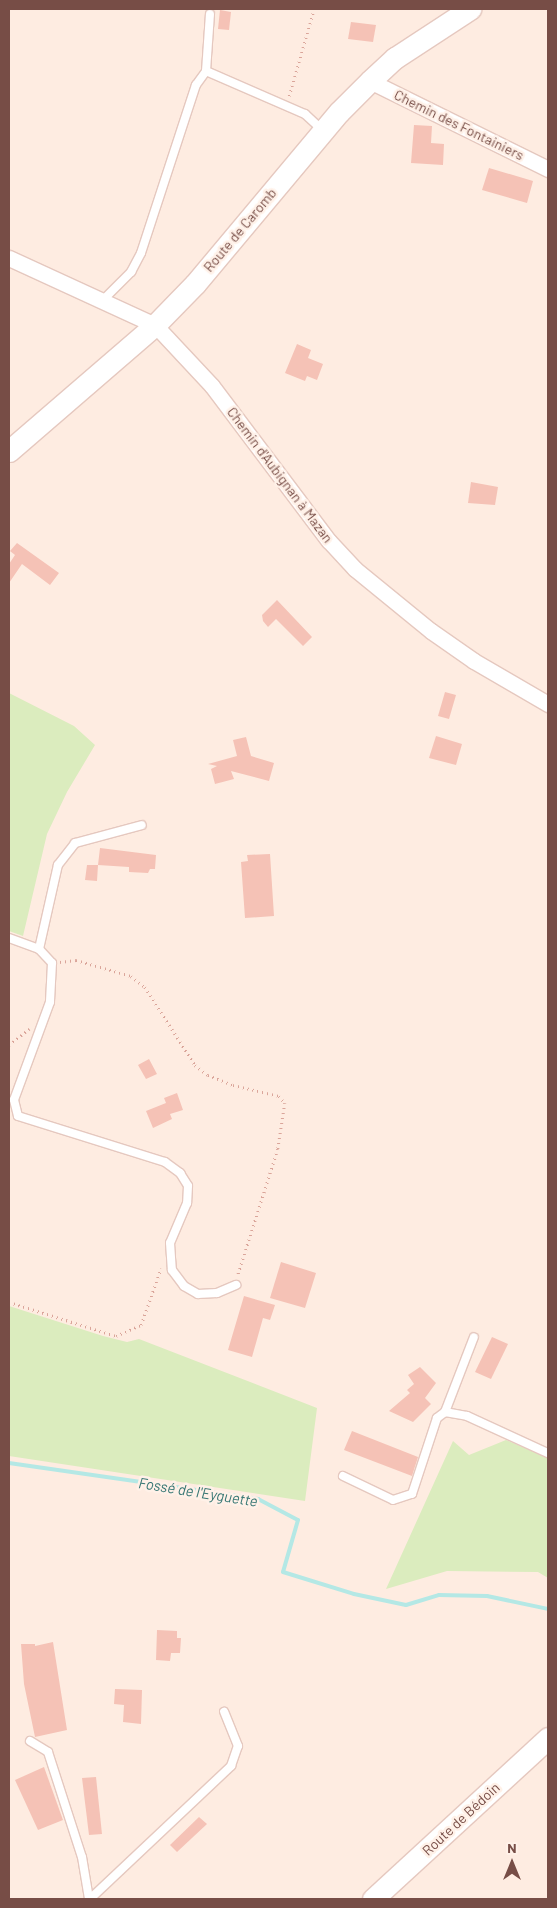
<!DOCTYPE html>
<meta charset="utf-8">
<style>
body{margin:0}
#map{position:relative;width:557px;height:1908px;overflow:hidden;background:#feece1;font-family:Barlow,sans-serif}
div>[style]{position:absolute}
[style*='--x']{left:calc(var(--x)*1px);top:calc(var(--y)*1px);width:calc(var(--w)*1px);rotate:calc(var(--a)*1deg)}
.green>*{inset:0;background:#dbecbe}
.stream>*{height:4px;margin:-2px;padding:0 2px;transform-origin:2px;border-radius:2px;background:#b4e8e5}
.building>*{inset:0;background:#f5c2b6}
.path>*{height:2.5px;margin-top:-1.25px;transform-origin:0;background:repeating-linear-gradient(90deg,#daa59a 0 1px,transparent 0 5px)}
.roads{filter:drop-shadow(1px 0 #e5c8bf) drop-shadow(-1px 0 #e5c8bf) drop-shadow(0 1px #e5c8bf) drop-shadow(0 -1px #e5c8bf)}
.lane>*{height:8px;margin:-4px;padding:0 4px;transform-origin:4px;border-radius:4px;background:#fff}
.street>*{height:15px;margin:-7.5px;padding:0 7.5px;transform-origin:7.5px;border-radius:7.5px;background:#fff}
.secondary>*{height:21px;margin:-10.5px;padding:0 10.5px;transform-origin:10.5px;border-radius:10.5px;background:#fff}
span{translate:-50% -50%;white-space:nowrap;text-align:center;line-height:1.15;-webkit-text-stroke:5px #fff1e8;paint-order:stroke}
.street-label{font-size:14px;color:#774d46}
.water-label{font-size:15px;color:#367673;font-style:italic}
.frame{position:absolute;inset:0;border:10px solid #774d46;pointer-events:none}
.north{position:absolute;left:487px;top:1838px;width:50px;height:50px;-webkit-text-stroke:4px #fff1e8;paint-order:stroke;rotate:0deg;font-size:14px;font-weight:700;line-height:20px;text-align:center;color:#774d46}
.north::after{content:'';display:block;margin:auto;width:18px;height:22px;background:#774d46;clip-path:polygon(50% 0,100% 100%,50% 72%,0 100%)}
</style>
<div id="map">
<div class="green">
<div style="clip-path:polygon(9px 693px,74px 726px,95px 745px,67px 792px,47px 834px,23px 936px,9px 931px)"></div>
<div style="clip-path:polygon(9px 1306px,103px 1336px,127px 1342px,139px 1339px,317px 1408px,305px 1501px,9px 1456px)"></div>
<div style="clip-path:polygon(506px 1440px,548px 1458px,548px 1578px,538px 1572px,447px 1571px,386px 1589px,453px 1441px,469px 1455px)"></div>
</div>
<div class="stream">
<div style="--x:9;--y:1463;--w:252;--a:8.2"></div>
<div style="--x:258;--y:1499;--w:45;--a:27.7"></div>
<div style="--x:298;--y:1520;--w:54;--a:106.1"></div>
<div style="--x:283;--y:1572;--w:74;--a:17.2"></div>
<div style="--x:354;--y:1594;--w:53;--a:11.9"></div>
<div style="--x:406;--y:1605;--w:34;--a:-17"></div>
<div style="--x:439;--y:1595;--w:48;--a:1.2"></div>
<div style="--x:487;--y:1596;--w:62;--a:12"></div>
</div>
<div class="building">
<div style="clip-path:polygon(220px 10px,231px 12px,229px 30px,218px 29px)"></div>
<div style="clip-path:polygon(351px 22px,376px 25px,373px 42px,348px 39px)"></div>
<div style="clip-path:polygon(414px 125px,432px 126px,431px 143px,444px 144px,443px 165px,411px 163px)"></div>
<div style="clip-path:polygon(489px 168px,533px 181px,527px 203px,482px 190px)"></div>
<div style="clip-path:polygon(297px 344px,311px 350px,308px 358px,323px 364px,317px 380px,307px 376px,305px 381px,285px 373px)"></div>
<div style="clip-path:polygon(471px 482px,498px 487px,495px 505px,468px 503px)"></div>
<div style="clip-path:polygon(17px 543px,59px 573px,50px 585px,22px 564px,9px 583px,9px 564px,15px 555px,10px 551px)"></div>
<div style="clip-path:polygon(277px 600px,312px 637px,303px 646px,276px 619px,268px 627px,263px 621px,262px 615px)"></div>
<div style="clip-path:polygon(445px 692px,456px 695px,449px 719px,438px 716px)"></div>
<div style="clip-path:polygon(436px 736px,462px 744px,456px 765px,429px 758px)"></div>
<div style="clip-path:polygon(246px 737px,251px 756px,274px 763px,269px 781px,231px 771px,234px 779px,215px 784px,211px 769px,217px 766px,208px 764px,237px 756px,233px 740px)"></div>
<div style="clip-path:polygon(100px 848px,156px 855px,155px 869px,150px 869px,148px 873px,129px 872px,129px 867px,98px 865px,97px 881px,85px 880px,87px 865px,98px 865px)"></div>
<div style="clip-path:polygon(270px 854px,274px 916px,245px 918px,241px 862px,248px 861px,247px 855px)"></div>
<div style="clip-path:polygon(149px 1059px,157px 1074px,146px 1079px,138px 1065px)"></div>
<div style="clip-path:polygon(177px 1093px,183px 1110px,170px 1114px,172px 1119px,153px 1128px,146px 1111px,166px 1103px,164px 1098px)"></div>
<div style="clip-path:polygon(281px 1262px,316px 1273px,305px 1308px,270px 1298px)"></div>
<div style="clip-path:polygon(244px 1296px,275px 1305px,270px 1320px,263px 1318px,252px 1357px,228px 1350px)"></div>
<div style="clip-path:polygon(492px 1337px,508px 1344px,491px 1379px,475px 1372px)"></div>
<div style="clip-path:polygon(420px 1367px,436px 1383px,425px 1398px,431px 1404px,413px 1422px,389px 1411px,410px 1393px,407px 1390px,414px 1384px,408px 1375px)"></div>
<div style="clip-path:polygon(352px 1431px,418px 1457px,412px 1476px,344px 1450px)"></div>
<div style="clip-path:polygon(157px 1630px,177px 1631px,177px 1638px,181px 1638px,180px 1653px,171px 1653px,170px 1661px,156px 1660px)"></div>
<div style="clip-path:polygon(53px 1642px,67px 1730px,35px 1737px,24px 1684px,21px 1644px,35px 1644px,35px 1646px)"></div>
<div style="clip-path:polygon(115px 1689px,142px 1690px,141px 1724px,123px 1722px,124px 1705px,114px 1704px)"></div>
<div style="clip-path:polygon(44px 1767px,63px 1820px,38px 1830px,15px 1780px)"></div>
<div style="clip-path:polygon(96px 1777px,102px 1834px,89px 1835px,82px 1778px)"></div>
<div style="clip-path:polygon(199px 1817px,207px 1824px,177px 1852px,170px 1845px)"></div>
</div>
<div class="path">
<div style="--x:289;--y:96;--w:91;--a:-74"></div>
<div style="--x:60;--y:962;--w:16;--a:-7"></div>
<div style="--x:76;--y:960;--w:57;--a:16.2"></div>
<div style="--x:131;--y:976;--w:18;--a:38"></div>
<div style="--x:145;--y:987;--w:93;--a:57.3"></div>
<div style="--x:195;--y:1065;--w:16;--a:38"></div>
<div style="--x:208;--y:1075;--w:27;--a:22"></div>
<div style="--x:233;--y:1085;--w:47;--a:13.4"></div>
<div style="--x:279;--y:1096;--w:9;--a:49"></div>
<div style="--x:285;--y:1103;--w:47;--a:98.7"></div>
<div style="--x:278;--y:1149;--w:132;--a:107.6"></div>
<div style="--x:9;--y:1045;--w:26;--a:-39"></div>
<div style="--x:9;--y:1302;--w:112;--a:17.6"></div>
<div style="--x:116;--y:1336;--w:27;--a:-24"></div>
<div style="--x:141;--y:1325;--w:60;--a:-70.7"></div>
</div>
<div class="roads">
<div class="lane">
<div style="--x:206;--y:71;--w:57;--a:-86"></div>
<div style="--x:103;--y:300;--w:40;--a:-45"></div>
<div style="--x:131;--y:272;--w:21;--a:-62"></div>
<div style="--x:141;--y:253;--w:177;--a:-71.9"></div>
<div style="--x:196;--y:85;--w:17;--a:-54"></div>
<div style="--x:206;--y:71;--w:108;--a:23.5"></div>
<div style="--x:305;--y:114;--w:23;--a:43"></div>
<div style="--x:9;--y:938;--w:32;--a:20"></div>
<div style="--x:39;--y:949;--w:19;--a:47"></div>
<div style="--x:52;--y:963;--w:39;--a:93"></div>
<div style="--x:50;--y:1002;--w:104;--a:110.2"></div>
<div style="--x:14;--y:1100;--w:16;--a:76"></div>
<div style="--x:18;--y:1116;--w:154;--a:17.4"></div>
<div style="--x:165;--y:1162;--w:19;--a:36"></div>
<div style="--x:180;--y:1173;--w:15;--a:58"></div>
<div style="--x:188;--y:1186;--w:17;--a:93"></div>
<div style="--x:187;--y:1203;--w:43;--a:113"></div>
<div style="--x:170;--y:1243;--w:27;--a:86"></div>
<div style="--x:172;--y:1270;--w:20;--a:53"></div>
<div style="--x:184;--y:1286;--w:16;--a:30"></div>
<div style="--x:198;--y:1294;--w:19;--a:-3"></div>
<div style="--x:217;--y:1293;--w:21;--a:-23"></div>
<div style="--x:39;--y:949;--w:86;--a:-77.3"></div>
<div style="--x:58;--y:865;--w:28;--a:-52"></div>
<div style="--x:75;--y:843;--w:69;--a:-15"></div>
<div style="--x:445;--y:1412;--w:80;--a:-68.9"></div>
<div style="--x:343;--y:1476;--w:55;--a:25.6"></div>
<div style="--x:393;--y:1500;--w:20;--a:-18"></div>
<div style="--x:412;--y:1494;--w:80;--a:-71.8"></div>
<div style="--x:437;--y:1418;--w:10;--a:-37"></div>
<div style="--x:445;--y:1412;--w:22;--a:10"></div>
<div style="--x:467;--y:1416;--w:89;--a:24.6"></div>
<div style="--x:30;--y:1741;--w:21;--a:31"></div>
<div style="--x:48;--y:1752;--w:110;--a:72.1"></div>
<div style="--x:82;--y:1857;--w:43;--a:80.5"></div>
<div style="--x:90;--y:1899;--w:194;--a:-43.3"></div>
<div style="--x:231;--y:1766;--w:21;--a:-71"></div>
<div style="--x:238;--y:1746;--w:37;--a:-112"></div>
</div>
<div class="street">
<div style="--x:370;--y:81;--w:199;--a:26.3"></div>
<div style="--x:9;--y:258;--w:161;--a:24.7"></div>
<div style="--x:155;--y:325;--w:83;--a:46.9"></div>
<div style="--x:212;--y:386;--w:194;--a:53"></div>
<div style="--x:329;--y:541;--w:38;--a:47"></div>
<div style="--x:355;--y:569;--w:98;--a:39.2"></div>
<div style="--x:431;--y:631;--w:52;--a:34.9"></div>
<div style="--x:474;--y:661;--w:86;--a:30.2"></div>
</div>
<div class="secondary">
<div style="--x:9;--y:451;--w:193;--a:-40.8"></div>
<div style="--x:155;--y:325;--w:57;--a:-45.7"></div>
<div style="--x:195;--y:284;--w:224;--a:-50.1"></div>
<div style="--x:339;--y:112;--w:44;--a:-45"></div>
<div style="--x:370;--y:81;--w:34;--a:-43"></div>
<div style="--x:395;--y:58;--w:90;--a:-33.2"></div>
<div style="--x:373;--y:1899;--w:238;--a:-42.6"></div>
</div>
</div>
<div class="street-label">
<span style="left:459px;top:125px;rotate:26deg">Chemin des Fontainiers</span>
<span style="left:240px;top:230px;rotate:-50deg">Route de Caromb</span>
<span style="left:280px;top:475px;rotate:53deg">Chemin d'Aubignan à Mazan</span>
<span style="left:461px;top:1819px;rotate:-43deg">Route de Bédoin</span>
</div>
<div class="water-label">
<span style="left:198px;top:1492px;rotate:9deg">Fossé de l'Eyguette</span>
</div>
<div class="frame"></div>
<div class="north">N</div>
</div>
